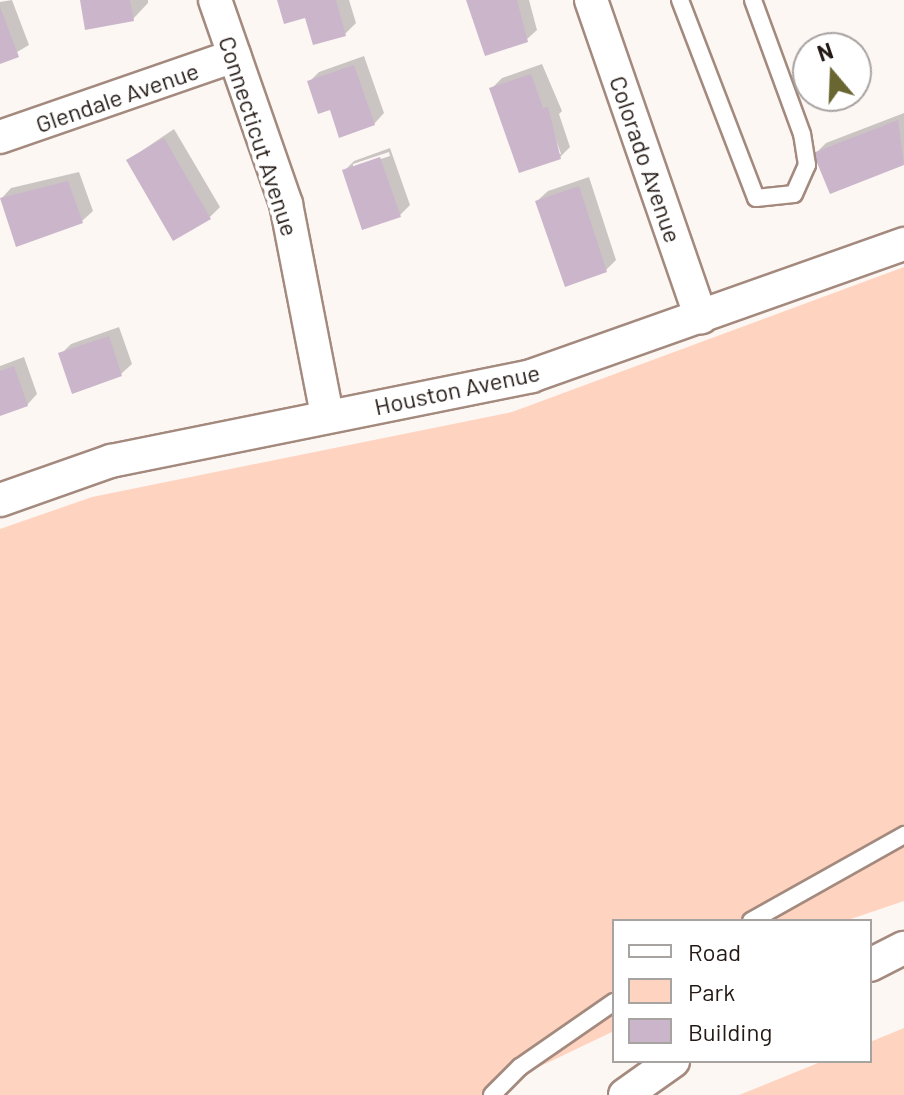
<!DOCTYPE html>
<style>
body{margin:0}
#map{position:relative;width:904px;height:1095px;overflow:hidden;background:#fdf7f4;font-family:Barlow,sans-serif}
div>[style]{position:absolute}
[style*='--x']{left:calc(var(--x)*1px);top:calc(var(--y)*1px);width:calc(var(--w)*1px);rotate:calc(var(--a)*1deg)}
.green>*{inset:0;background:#fed3c0}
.shadow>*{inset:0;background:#0003}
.building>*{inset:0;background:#cab5ca}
.roads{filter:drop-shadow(2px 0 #a48a7e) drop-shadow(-2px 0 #a48a7e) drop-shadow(0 2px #a48a7e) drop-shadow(0 -2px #a48a7e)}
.service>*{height:16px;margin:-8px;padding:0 8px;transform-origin:8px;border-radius:8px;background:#fff}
.minor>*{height:32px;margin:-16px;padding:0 16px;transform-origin:16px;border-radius:16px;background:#fff}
span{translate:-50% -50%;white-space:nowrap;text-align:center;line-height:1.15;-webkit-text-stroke:8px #fff;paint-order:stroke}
.street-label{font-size:24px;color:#241a15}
.legend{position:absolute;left:612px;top:919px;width:260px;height:144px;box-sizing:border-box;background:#fff;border:2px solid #a7a3a1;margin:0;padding:10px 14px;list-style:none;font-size:24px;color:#241a15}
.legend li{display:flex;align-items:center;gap:16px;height:40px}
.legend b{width:40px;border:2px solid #a7a3a1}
.north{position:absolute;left:792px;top:32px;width:80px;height:80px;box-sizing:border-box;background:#fff;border:2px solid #a7a3a1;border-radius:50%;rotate:341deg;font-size:22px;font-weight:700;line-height:32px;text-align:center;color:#241a15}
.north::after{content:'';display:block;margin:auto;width:28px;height:36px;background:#696632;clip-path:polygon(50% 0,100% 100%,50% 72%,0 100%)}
</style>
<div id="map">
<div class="green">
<div style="clip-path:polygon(904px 267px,904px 901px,845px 921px,614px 921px,614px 1031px,522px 1075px,502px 1095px,0 1095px,0 529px,92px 497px,512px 412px)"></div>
<div style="clip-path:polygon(904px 1028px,904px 1095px,739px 1095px,823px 1061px,870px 1061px,870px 1042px)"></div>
</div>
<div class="shadow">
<div style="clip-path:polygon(12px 0,29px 45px,0 62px,0 2px)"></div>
<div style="clip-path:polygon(82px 0,148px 0,148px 3px,133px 19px)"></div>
<div style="clip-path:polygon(279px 0,349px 0,356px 23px,345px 34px)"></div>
<div style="clip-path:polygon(468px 0,529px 0,537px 30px,526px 40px)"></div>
<div style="clip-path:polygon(364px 56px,384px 113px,374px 124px,331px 107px,309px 82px,319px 72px)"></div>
<div style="clip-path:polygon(evenodd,542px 64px,562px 111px,559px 114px,570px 147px,560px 157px,491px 89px,502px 78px,542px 64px,547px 114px,561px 154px,557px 154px,547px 114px)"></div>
<div style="clip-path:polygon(904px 113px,904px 163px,831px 192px,816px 153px,826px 143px)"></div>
<div style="clip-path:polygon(174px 129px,220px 207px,210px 217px,128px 160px)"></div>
<div style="clip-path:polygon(evenodd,390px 148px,410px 205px,400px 215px,344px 171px,354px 161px,390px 148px,389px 152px,390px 156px,353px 168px,353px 164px,389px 152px)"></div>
<div style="clip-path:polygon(79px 172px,93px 211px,82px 221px,1px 199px,11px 188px)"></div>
<div style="clip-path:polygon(589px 177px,616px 260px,606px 270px,537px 201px,548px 191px)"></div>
<div style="clip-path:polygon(119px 327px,132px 364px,121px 374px,61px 354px,71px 344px)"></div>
<div style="clip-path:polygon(24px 357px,37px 394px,27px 405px,0 414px,0 366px)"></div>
</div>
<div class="building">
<div style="clip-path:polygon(80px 0,130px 0,134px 21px,85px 30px)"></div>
<div style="clip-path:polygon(277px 0,336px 0,346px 36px,313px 45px,305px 18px,284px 24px)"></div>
<div style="clip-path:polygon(466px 0,517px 0,528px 42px,485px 56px)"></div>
<div style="clip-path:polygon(0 7px,19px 57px,0 64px)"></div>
<div style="clip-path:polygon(354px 65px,375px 125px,339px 138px,330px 110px,318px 114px,307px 81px)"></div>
<div style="clip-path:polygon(531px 74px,543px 108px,548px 107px,561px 159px,519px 173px,489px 88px)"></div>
<div style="clip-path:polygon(898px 120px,904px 165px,830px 194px,813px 153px)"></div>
<div style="clip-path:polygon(164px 138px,211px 219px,173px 241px,126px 160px)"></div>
<div style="clip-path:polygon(380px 157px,401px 217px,362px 230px,342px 170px)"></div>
<div style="clip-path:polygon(68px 181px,83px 223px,16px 247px,0 198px)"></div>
<div style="clip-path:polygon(579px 186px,607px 272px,565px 287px,535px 201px)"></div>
<div style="clip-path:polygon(109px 336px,122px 376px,72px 394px,58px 353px)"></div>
<div style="clip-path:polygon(14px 366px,28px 406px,0 416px,0 371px)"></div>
</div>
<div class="roads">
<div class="service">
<div style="--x:680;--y:0;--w:212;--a:69"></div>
<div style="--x:756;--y:198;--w:38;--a:-6"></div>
<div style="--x:794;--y:194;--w:32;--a:-66"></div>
<div style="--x:807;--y:165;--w:31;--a:-99"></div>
<div style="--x:802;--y:134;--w:143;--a:-110.1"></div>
<div style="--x:751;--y:921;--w:176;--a:-29.3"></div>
<div style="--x:492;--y:1095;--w:40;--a:-45"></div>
<div style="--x:520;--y:1067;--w:114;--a:-34.7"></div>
</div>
<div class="minor">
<div style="--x:215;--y:0;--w:216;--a:70.8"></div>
<div style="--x:286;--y:204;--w:215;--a:79"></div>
<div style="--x:591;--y:0;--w:336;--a:70.9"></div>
<div style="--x:0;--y:137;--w:248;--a:-19.1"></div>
<div style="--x:0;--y:500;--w:118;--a:-19.4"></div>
<div style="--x:111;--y:461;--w:429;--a:-11.4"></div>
<div style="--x:531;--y:376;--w:396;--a:-19.5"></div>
<div style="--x:870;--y:965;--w:38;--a:-27"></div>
<div style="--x:625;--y:1095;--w:59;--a:-35.3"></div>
</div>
</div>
<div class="street-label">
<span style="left:117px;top:97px;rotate:-19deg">Glendale Avenue</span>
<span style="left:259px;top:136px;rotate:72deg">Connecticut Avenue</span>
<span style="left:646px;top:159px;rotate:71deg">Colorado Avenue</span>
<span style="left:457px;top:389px;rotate:-12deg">Houston Avenue</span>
</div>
<ul class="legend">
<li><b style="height:10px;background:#fff"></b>Road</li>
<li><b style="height:22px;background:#fed3c0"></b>Park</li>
<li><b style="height:22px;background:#cab5ca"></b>Building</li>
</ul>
<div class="north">N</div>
</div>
